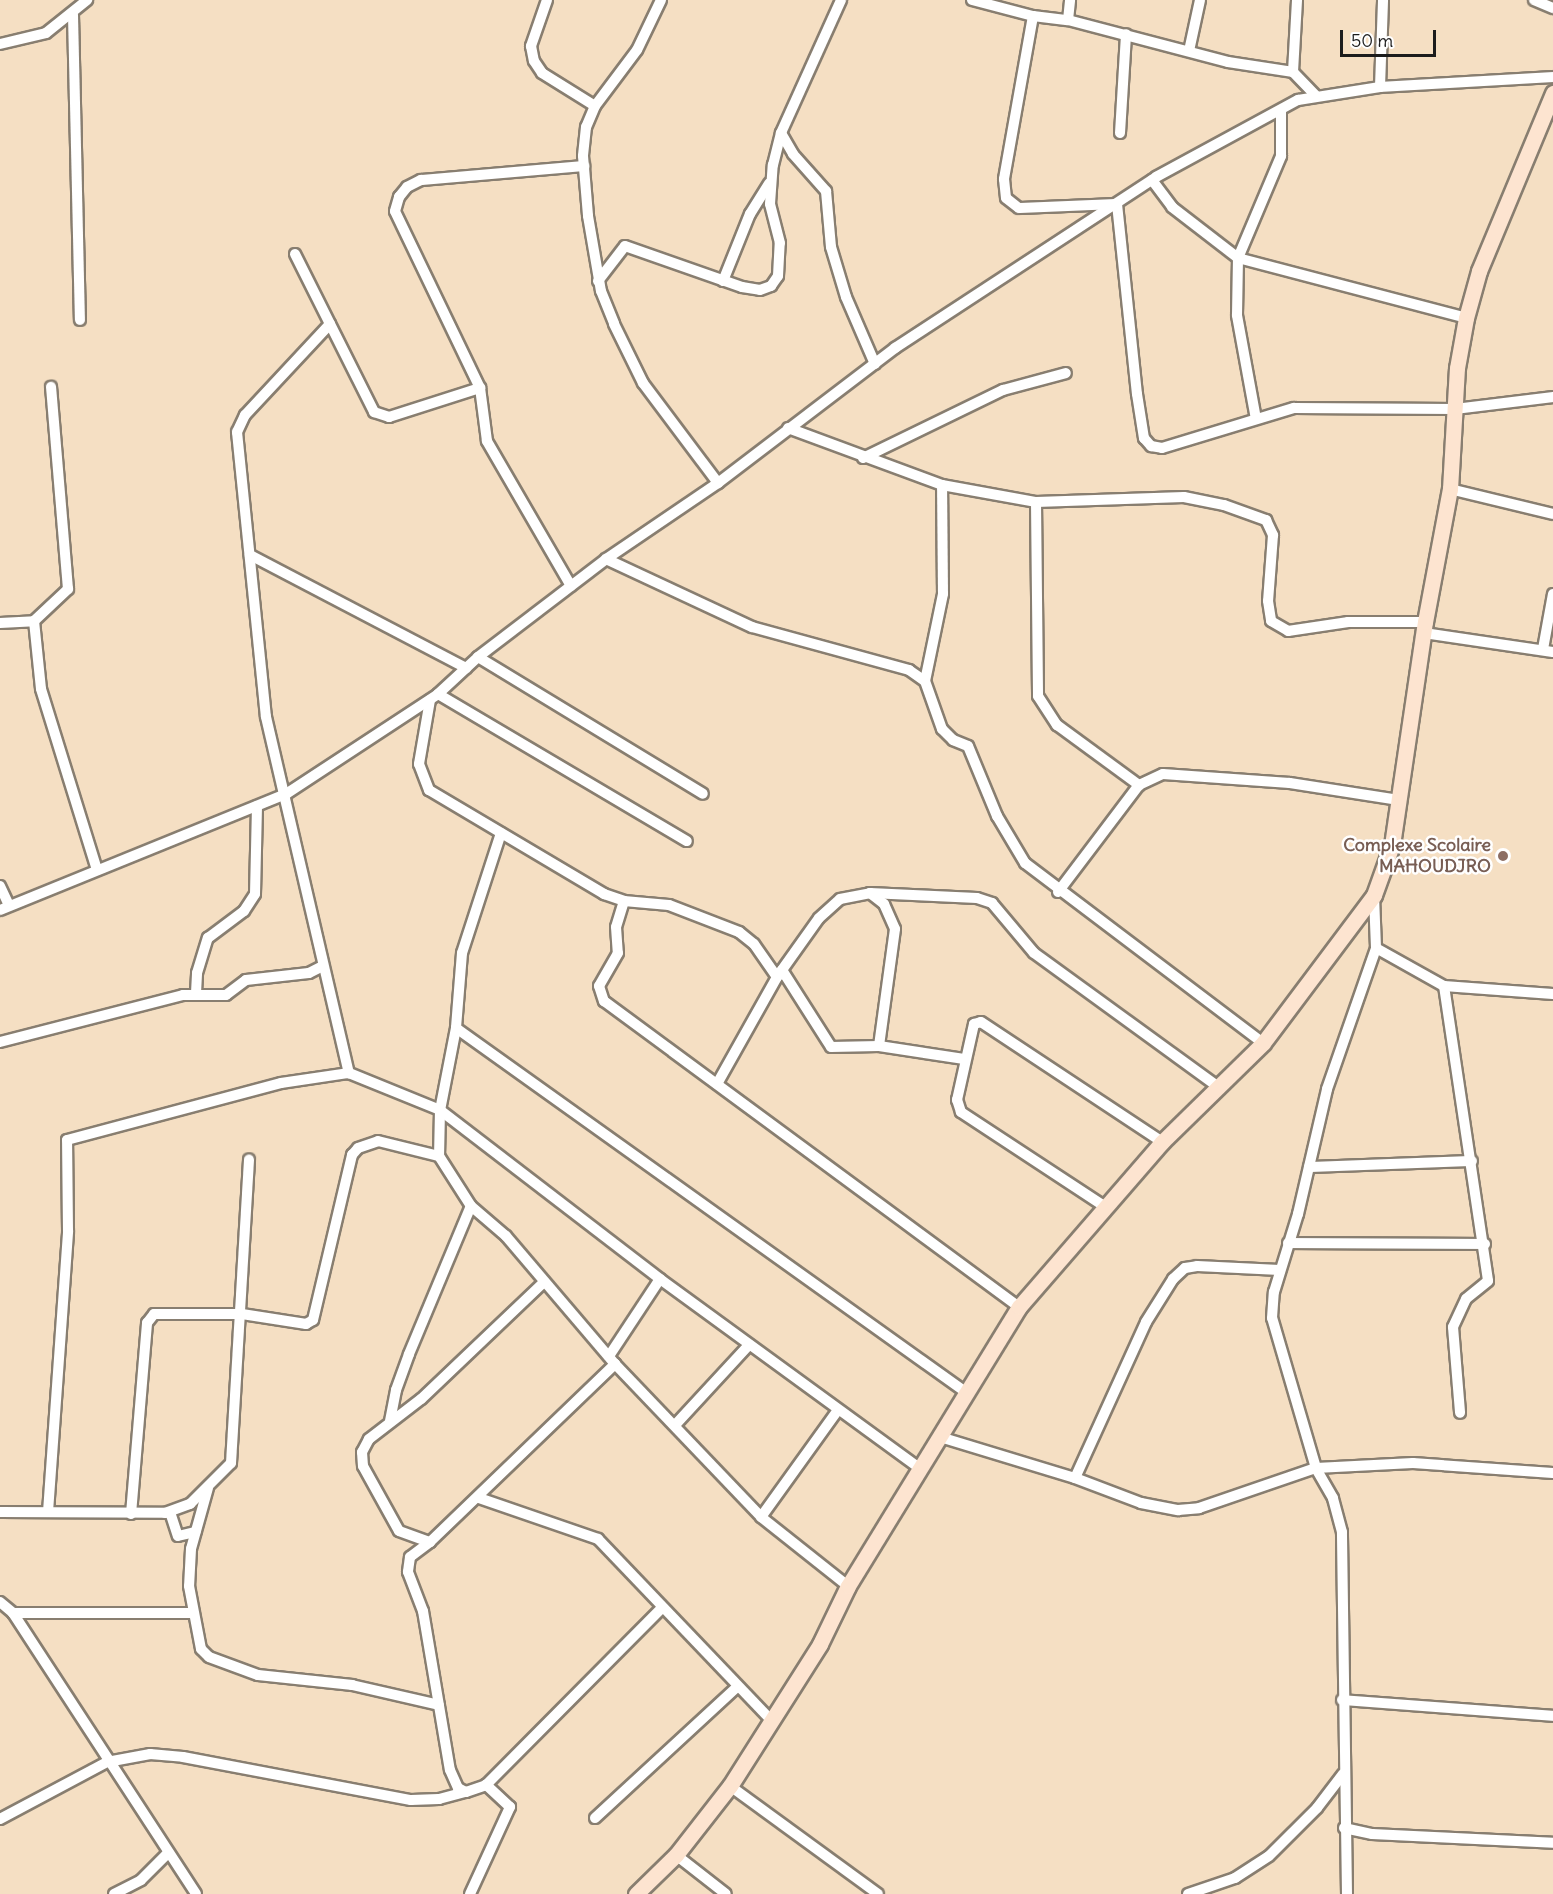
<!DOCTYPE html>
<style>
body{margin:0}
#map{position:relative;width:1553px;height:1894px;overflow:hidden;background:#f5dfc3;font-family:Delius,sans-serif}
div>[style]{position:absolute}
[style*='--x']{left:calc(var(--x)*1px);top:calc(var(--y)*1px);width:calc(var(--w)*1px);rotate:calc(var(--a)*1deg)}
.roads{filter:drop-shadow(2px 0 #887e70) drop-shadow(-2px 0 #887e70) drop-shadow(0 2px #887e70) drop-shadow(0 -2px #887e70)}
.street>*{height:10px;margin:-5px;padding:0 5px;transform-origin:5px;border-radius:5px;background:#fff}
.secondary>*{height:15px;margin:-7.5px;padding:0 7.5px;transform-origin:7.5px;border-radius:7.5px;background:#fde4d0}
.dots>*{width:16px;height:16px;translate:-50% -50%;box-sizing:border-box;border:3px solid #fff;border-radius:50%}
span{translate:-50% -50%;white-space:nowrap;text-align:center;line-height:1.15;-webkit-text-stroke:5px #fff;paint-order:stroke}
.education-label{font-size:18px;color:#785e54;font-weight:700}
.right{translate:-100% -50%;text-align:right}
.scale{position:absolute;left:1340px;top:30px;width:96px;height:27px;box-sizing:border-box;border:3px solid #1c1c1c;border-top:0;padding-left:8px;font-size:18px;line-height:21px;white-space:nowrap;color:#1c1c1c;-webkit-text-stroke:4px #fff;paint-order:stroke}
</style>
<div id="map">
<div class="roads">
<div class="street">
<div style="--x:547;--y:0;--w:49;--a:109.2"></div>
<div style="--x:531;--y:46;--w:15;--a:79"></div>
<div style="--x:534;--y:61;--w:14;--a:56"></div>
<div style="--x:542;--y:73;--w:62;--a:31.9"></div>
<div style="--x:661;--y:0;--w:55;--a:115.6"></div>
<div style="--x:637;--y:50;--w:70;--a:126.9"></div>
<div style="--x:595;--y:106;--w:23;--a:113"></div>
<div style="--x:586;--y:127;--w:29;--a:96"></div>
<div style="--x:583;--y:156;--w:60;--a:85.2"></div>
<div style="--x:588;--y:216;--w:76;--a:80.2"></div>
<div style="--x:601;--y:291;--w:35;--a:68"></div>
<div style="--x:614;--y:324;--w:66;--a:63.8"></div>
<div style="--x:643;--y:383;--w:125;--a:53.1"></div>
<div style="--x:972;--y:0;--w:63;--a:14.7"></div>
<div style="--x:1033;--y:16;--w:35;--a:7"></div>
<div style="--x:1068;--y:20;--w:165;--a:14.7"></div>
<div style="--x:1228;--y:62;--w:66;--a:8.7"></div>
<div style="--x:1293;--y:72;--w:32;--a:46"></div>
<div style="--x:1534;--y:0;--w:21;--a:23"></div>
<div style="--x:73;--y:15;--w:305;--a:88.7"></div>
<div style="--x:1033;--y:16;--w:166;--a:100.1"></div>
<div style="--x:1004;--y:179;--w:19;--a:84"></div>
<div style="--x:1006;--y:198;--w:16;--a:38"></div>
<div style="--x:1019;--y:208;--w:98;--a:-2.3"></div>
<div style="--x:1117;--y:204;--w:191;--a:84"></div>
<div style="--x:1137;--y:394;--w:45;--a:81"></div>
<div style="--x:1144;--y:438;--w:11;--a:49"></div>
<div style="--x:1151;--y:446;--w:11;--a:10"></div>
<div style="--x:1162;--y:448;--w:138;--a:-16.9"></div>
<div style="--x:1294;--y:408;--w:161;--a:0.4"></div>
<div style="--x:1455;--y:409;--w:99;--a:-7"></div>
<div style="--x:1068;--y:20;--w:20;--a:-84"></div>
<div style="--x:0;--y:44;--w:47;--a:-13.4"></div>
<div style="--x:46;--y:33;--w:53;--a:-38.8"></div>
<div style="--x:1189;--y:51;--w:52;--a:-77.8"></div>
<div style="--x:1293;--y:72;--w:72;--a:-86.8"></div>
<div style="--x:1380;--y:87;--w:87;--a:-88"></div>
<div style="--x:781;--y:133;--w:24;--a:60"></div>
<div style="--x:793;--y:154;--w:50;--a:48.3"></div>
<div style="--x:826;--y:191;--w:56;--a:84.9"></div>
<div style="--x:831;--y:247;--w:52;--a:73.3"></div>
<div style="--x:846;--y:297;--w:73;--a:66.6"></div>
<div style="--x:1120;--y:133;--w:99;--a:-86.5"></div>
<div style="--x:1152;--y:180;--w:34;--a:53"></div>
<div style="--x:1172;--y:207;--w:83;--a:37.7"></div>
<div style="--x:1238;--y:258;--w:236;--a:14.7"></div>
<div style="--x:295;--y:254;--w:177;--a:63.4"></div>
<div style="--x:374;--y:412;--w:16;--a:18"></div>
<div style="--x:389;--y:417;--w:96;--a:-17.7"></div>
<div style="--x:598;--y:281;--w:44;--a:-52.4"></div>
<div style="--x:625;--y:246;--w:124;--a:19.3"></div>
<div style="--x:742;--y:287;--w:18;--a:9"></div>
<div style="--x:760;--y:290;--w:12;--a:-20"></div>
<div style="--x:771;--y:286;--w:12;--a:-55"></div>
<div style="--x:778;--y:276;--w:33;--a:-87"></div>
<div style="--x:780;--y:243;--w:40;--a:-104.4"></div>
<div style="--x:770;--y:204;--w:39;--a:-86"></div>
<div style="--x:773;--y:165;--w:33;--a:-76"></div>
<div style="--x:781;--y:133;--w:146;--a:-65.7"></div>
<div style="--x:723;--y:281;--w:72;--a:-68.1"></div>
<div style="--x:750;--y:214;--w:36;--a:-58"></div>
<div style="--x:330;--y:324;--w:125;--a:133"></div>
<div style="--x:245;--y:415;--w:19;--a:115"></div>
<div style="--x:237;--y:432;--w:286;--a:84.2"></div>
<div style="--x:266;--y:717;--w:366;--a:76.9"></div>
<div style="--x:1256;--y:419;--w:106;--a:-100.4"></div>
<div style="--x:1237;--y:315;--w:57;--a:-89"></div>
<div style="--x:1238;--y:258;--w:111;--a:-67.1"></div>
<div style="--x:1281;--y:156;--w:44;--a:-90"></div>
<div style="--x:788;--y:428;--w:164;--a:20.3"></div>
<div style="--x:942;--y:485;--w:96;--a:10.3"></div>
<div style="--x:1036;--y:502;--w:148;--a:-1.9"></div>
<div style="--x:1184;--y:497;--w:41;--a:11.3"></div>
<div style="--x:1224;--y:505;--w:45;--a:19.7"></div>
<div style="--x:1266;--y:520;--w:17;--a:65"></div>
<div style="--x:1273;--y:535;--w:66;--a:94.3"></div>
<div style="--x:1268;--y:601;--w:20;--a:81"></div>
<div style="--x:1271;--y:621;--w:20;--a:30"></div>
<div style="--x:1288;--y:631;--w:61;--a:-8.5"></div>
<div style="--x:1348;--y:622;--w:77;--a:0"></div>
<div style="--x:863;--y:458;--w:156;--a:-25.9"></div>
<div style="--x:1003;--y:390;--w:65;--a:-15.1"></div>
<div style="--x:1450;--y:489;--w:106;--a:13.6"></div>
<div style="--x:1036;--y:502;--w:194;--a:89.4"></div>
<div style="--x:1038;--y:696;--w:35;--a:57"></div>
<div style="--x:1057;--y:725;--w:102;--a:36.2"></div>
<div style="--x:250;--y:555;--w:244;--a:27.6"></div>
<div style="--x:606;--y:559;--w:161;--a:25"></div>
<div style="--x:752;--y:627;--w:163;--a:15.3"></div>
<div style="--x:909;--y:670;--w:19;--a:35"></div>
<div style="--x:925;--y:681;--w:51;--a:70.5"></div>
<div style="--x:942;--y:729;--w:16;--a:45"></div>
<div style="--x:953;--y:740;--w:16;--a:22"></div>
<div style="--x:968;--y:746;--w:76;--a:67.5"></div>
<div style="--x:997;--y:816;--w:55;--a:59.2"></div>
<div style="--x:1025;--y:863;--w:298;--a:37.1"></div>
<div style="--x:571;--y:586;--w:168;--a:-120.1"></div>
<div style="--x:487;--y:441;--w:53;--a:-97.5"></div>
<div style="--x:480;--y:388;--w:196;--a:-115.7"></div>
<div style="--x:395;--y:211;--w:15;--a:-74"></div>
<div style="--x:399;--y:197;--w:13;--a:-51"></div>
<div style="--x:407;--y:187;--w:16;--a:-27"></div>
<div style="--x:421;--y:180;--w:164;--a:-4.9"></div>
<div style="--x:34;--y:621;--w:68;--a:84.1"></div>
<div style="--x:41;--y:689;--w:189;--a:72.8"></div>
<div style="--x:0;--y:623;--w:34;--a:-3"></div>
<div style="--x:34;--y:621;--w:47;--a:-43.3"></div>
<div style="--x:68;--y:589;--w:203;--a:-94.8"></div>
<div style="--x:1424;--y:633;--w:130;--a:8.4"></div>
<div style="--x:1543;--y:649;--w:56;--a:-79.7"></div>
<div style="--x:478;--y:657;--w:263;--a:31.3"></div>
<div style="--x:925;--y:681;--w:89;--a:-78.3"></div>
<div style="--x:943;--y:594;--w:109;--a:-90.5"></div>
<div style="--x:438;--y:694;--w:289;--a:30.6"></div>
<div style="--x:430;--y:700;--w:65;--a:99.8"></div>
<div style="--x:419;--y:764;--w:28;--a:69"></div>
<div style="--x:429;--y:790;--w:204;--a:30.7"></div>
<div style="--x:604;--y:894;--w:21;--a:19"></div>
<div style="--x:624;--y:901;--w:45;--a:5.1"></div>
<div style="--x:669;--y:905;--w:75;--a:21.1"></div>
<div style="--x:739;--y:932;--w:19;--a:39"></div>
<div style="--x:754;--y:944;--w:40;--a:55.1"></div>
<div style="--x:501;--y:833;--w:126;--a:108"></div>
<div style="--x:462;--y:953;--w:75;--a:94.6"></div>
<div style="--x:456;--y:1028;--w:84;--a:101"></div>
<div style="--x:440;--y:1110;--w:46;--a:91.2"></div>
<div style="--x:439;--y:1156;--w:59;--a:57.4"></div>
<div style="--x:471;--y:1206;--w:46;--a:40.6"></div>
<div style="--x:506;--y:1236;--w:168;--a:49.6"></div>
<div style="--x:615;--y:1364;--w:211;--a:46.3"></div>
<div style="--x:761;--y:1517;--w:111;--a:38.4"></div>
<div style="--x:0;--y:886;--w:21;--a:65"></div>
<div style="--x:1058;--y:892;--w:134;--a:-52.9"></div>
<div style="--x:1139;--y:785;--w:26;--a:-25"></div>
<div style="--x:1163;--y:774;--w:127;--a:4.1"></div>
<div style="--x:1290;--y:783;--w:110;--a:8.9"></div>
<div style="--x:870;--y:893;--w:18;--a:38"></div>
<div style="--x:884;--y:904;--w:27;--a:66"></div>
<div style="--x:895;--y:929;--w:118;--a:97.8"></div>
<div style="--x:624;--y:901;--w:27;--a:107"></div>
<div style="--x:616;--y:927;--w:26;--a:86"></div>
<div style="--x:618;--y:953;--w:38;--a:120"></div>
<div style="--x:599;--y:986;--w:16;--a:72"></div>
<div style="--x:604;--y:1001;--w:516;--a:36.4"></div>
<div style="--x:0;--y:910;--w:309;--a:-22.1"></div>
<div style="--x:286;--y:794;--w:182;--a:-33.3"></div>
<div style="--x:438;--y:694;--w:54;--a:-42.8"></div>
<div style="--x:478;--y:657;--w:161;--a:-37.4"></div>
<div style="--x:606;--y:559;--w:135;--a:-34.2"></div>
<div style="--x:718;--y:483;--w:223;--a:-37.3"></div>
<div style="--x:895;--y:348;--w:312;--a:-33.2"></div>
<div style="--x:1156;--y:177;--w:162;--a:-28.5"></div>
<div style="--x:1298;--y:100;--w:83;--a:-9"></div>
<div style="--x:1380;--y:87;--w:173;--a:-3.3"></div>
<div style="--x:1376;--y:948;--w:78;--a:29.2"></div>
<div style="--x:1444;--y:986;--w:109;--a:4.2"></div>
<div style="--x:782;--y:970;--w:91;--a:57.5"></div>
<div style="--x:831;--y:1047;--w:48;--a:-1.2"></div>
<div style="--x:879;--y:1046;--w:86;--a:8.7"></div>
<div style="--x:1444;--y:986;--w:298;--a:81.5"></div>
<div style="--x:1488;--y:1281;--w:28;--a:141"></div>
<div style="--x:1466;--y:1299;--w:31;--a:115"></div>
<div style="--x:1453;--y:1327;--w:86;--a:85.3"></div>
<div style="--x:196;--y:993;--w:20;--a:-87"></div>
<div style="--x:197;--y:973;--w:37;--a:-73"></div>
<div style="--x:208;--y:938;--w:45;--a:-36.9"></div>
<div style="--x:244;--y:911;--w:20;--a:-57"></div>
<div style="--x:255;--y:894;--w:88;--a:-88.7"></div>
<div style="--x:456;--y:1028;--w:628;--a:35.54"></div>
<div style="--x:0;--y:1042;--w:189;--a:-14.4"></div>
<div style="--x:183;--y:995;--w:43;--a:0"></div>
<div style="--x:226;--y:995;--w:25;--a:-37"></div>
<div style="--x:246;--y:980;--w:63;--a:-6.3"></div>
<div style="--x:309;--y:973;--w:16;--a:-27"></div>
<div style="--x:717;--y:1084;--w:123;--a:-60.7"></div>
<div style="--x:777;--y:977;--w:72;--a:-54.6"></div>
<div style="--x:819;--y:918;--w:28;--a:-42"></div>
<div style="--x:840;--y:899;--w:31;--a:-11"></div>
<div style="--x:870;--y:893;--w:107;--a:2.7"></div>
<div style="--x:977;--y:898;--w:16;--a:18"></div>
<div style="--x:992;--y:903;--w:65;--a:50"></div>
<div style="--x:1034;--y:953;--w:230;--a:36"></div>
<div style="--x:1309;--y:1167;--w:163;--a:-2.1"></div>
<div style="--x:1107;--y:1208;--w:175;--a:-146.7"></div>
<div style="--x:961;--y:1112;--w:13;--a:-108"></div>
<div style="--x:957;--y:1100;--w:78;--a:-77.4"></div>
<div style="--x:974;--y:1024;--w:7;--a:-16"></div>
<div style="--x:981;--y:1022;--w:217;--a:33.5"></div>
<div style="--x:1288;--y:1243;--w:197;--a:0.3"></div>
<div style="--x:543;--y:1283;--w:168;--a:136.4"></div>
<div style="--x:421;--y:1399;--w:66;--a:142.4"></div>
<div style="--x:369;--y:1439;--w:15;--a:118"></div>
<div style="--x:362;--y:1452;--w:14;--a:86"></div>
<div style="--x:363;--y:1466;--w:74;--a:61"></div>
<div style="--x:399;--y:1531;--w:33;--a:20"></div>
<div style="--x:430;--y:1542;--w:257;--a:-43.9"></div>
<div style="--x:609;--y:1356;--w:92;--a:-56.5"></div>
<div style="--x:390;--y:1421;--w:32;--a:-79"></div>
<div style="--x:396;--y:1390;--w:38;--a:-70"></div>
<div style="--x:409;--y:1354;--w:160;--a:-67.3"></div>
<div style="--x:676;--y:1424;--w:108;--a:-47.3"></div>
<div style="--x:940;--y:1437;--w:141;--a:16.9"></div>
<div style="--x:1075;--y:1478;--w:71;--a:20.7"></div>
<div style="--x:1141;--y:1503;--w:38;--a:11"></div>
<div style="--x:1178;--y:1510;--w:21;--a:-5"></div>
<div style="--x:1199;--y:1508;--w:124;--a:-18.9"></div>
<div style="--x:1316;--y:1468;--w:97;--a:-3"></div>
<div style="--x:1413;--y:1463;--w:140;--a:4.1"></div>
<div style="--x:1075;--y:1478;--w:171;--a:-65.5"></div>
<div style="--x:1146;--y:1322;--w:51;--a:-57.9"></div>
<div style="--x:1173;--y:1279;--w:16;--a:-43"></div>
<div style="--x:1185;--y:1268;--w:12;--a:-9"></div>
<div style="--x:1197;--y:1266;--w:83;--a:2.8"></div>
<div style="--x:208;--y:1488;--w:63;--a:105.6"></div>
<div style="--x:191;--y:1549;--w:37;--a:93"></div>
<div style="--x:189;--y:1586;--w:64;--a:79.2"></div>
<div style="--x:201;--y:1649;--w:11;--a:45"></div>
<div style="--x:209;--y:1657;--w:52;--a:20.2"></div>
<div style="--x:258;--y:1675;--w:95;--a:6.1"></div>
<div style="--x:352;--y:1685;--w:89;--a:12.9"></div>
<div style="--x:479;--y:1498;--w:126;--a:19"></div>
<div style="--x:598;--y:1539;--w:249;--a:46.3"></div>
<div style="--x:0;--y:1512;--w:165;--a:0.3"></div>
<div style="--x:165;--y:1513;--w:27;--a:-20"></div>
<div style="--x:190;--y:1504;--w:58;--a:-45"></div>
<div style="--x:231;--y:1463;--w:304;--a:-86.6"></div>
<div style="--x:48;--y:1512;--w:282;--a:-85.9"></div>
<div style="--x:68;--y:1231;--w:91;--a:-90.6"></div>
<div style="--x:67;--y:1140;--w:221;--a:-14.9"></div>
<div style="--x:281;--y:1083;--w:69;--a:-8.4"></div>
<div style="--x:349;--y:1073;--w:98;--a:22.1"></div>
<div style="--x:440;--y:1110;--w:277;--a:37.5"></div>
<div style="--x:660;--y:1279;--w:323;--a:36.1"></div>
<div style="--x:170;--y:1512;--w:25;--a:72"></div>
<div style="--x:178;--y:1536;--w:18;--a:-13"></div>
<div style="--x:131;--y:1514;--w:192;--a:-85.2"></div>
<div style="--x:147;--y:1323;--w:11;--a:-52"></div>
<div style="--x:154;--y:1314;--w:88;--a:0"></div>
<div style="--x:242;--y:1314;--w:65;--a:8.9"></div>
<div style="--x:306;--y:1324;--w:8;--a:-30"></div>
<div style="--x:313;--y:1320;--w:170;--a:-76.7"></div>
<div style="--x:352;--y:1155;--w:9;--a:-49"></div>
<div style="--x:358;--y:1148;--w:21;--a:-19"></div>
<div style="--x:378;--y:1141;--w:63;--a:13.8"></div>
<div style="--x:761;--y:1517;--w:132;--a:-54.3"></div>
<div style="--x:430;--y:1542;--w:25;--a:143"></div>
<div style="--x:410;--y:1557;--w:15;--a:98"></div>
<div style="--x:408;--y:1572;--w:42;--a:69"></div>
<div style="--x:423;--y:1611;--w:161;--a:80.4"></div>
<div style="--x:450;--y:1770;--w:20;--a:66"></div>
<div style="--x:458;--y:1788;--w:9;--a:27"></div>
<div style="--x:466;--y:1792;--w:21;--a:-19"></div>
<div style="--x:486;--y:1785;--w:250;--a:-45.2"></div>
<div style="--x:0;--y:1602;--w:17;--a:40"></div>
<div style="--x:13;--y:1613;--w:335;--a:56.9"></div>
<div style="--x:13;--y:1613;--w:178;--a:0"></div>
<div style="--x:1342;--y:1700;--w:212;--a:4.3"></div>
<div style="--x:730;--y:1786;--w:183;--a:36.1"></div>
<div style="--x:595;--y:1818;--w:193;--a:-42.7"></div>
<div style="--x:0;--y:1819;--w:121;--a:-28"></div>
<div style="--x:107;--y:1762;--w:44;--a:-10.5"></div>
<div style="--x:150;--y:1754;--w:33;--a:5"></div>
<div style="--x:183;--y:1757;--w:232;--a:10.7"></div>
<div style="--x:411;--y:1800;--w:28;--a:-2"></div>
<div style="--x:439;--y:1799;--w:28;--a:-15"></div>
<div style="--x:1344;--y:1828;--w:29;--a:12"></div>
<div style="--x:1372;--y:1834;--w:181;--a:2.8"></div>
<div style="--x:676;--y:1855;--w:63;--a:38"></div>
<div style="--x:114;--y:1894;--w:30;--a:-27"></div>
<div style="--x:141;--y:1880;--w:38;--a:-45"></div>
<div style="--x:470;--y:1894;--w:96;--a:-65.3"></div>
<div style="--x:510;--y:1807;--w:33;--a:-137"></div>
<div style="--x:1188;--y:1894;--w:50;--a:-18.8"></div>
<div style="--x:1235;--y:1878;--w:40;--a:-32.9"></div>
<div style="--x:1269;--y:1856;--w:68;--a:-45"></div>
<div style="--x:1317;--y:1808;--w:43;--a:-52.6"></div>
<div style="--x:1347;--y:1894;--w:362;--a:-90.8"></div>
<div style="--x:1342;--y:1532;--w:35;--a:-105"></div>
<div style="--x:1333;--y:1498;--w:34;--a:-120"></div>
<div style="--x:1316;--y:1468;--w:156;--a:-106.3"></div>
<div style="--x:1272;--y:1318;--w:26;--a:-86"></div>
<div style="--x:1274;--y:1292;--w:82;--a:-72.9"></div>
<div style="--x:1298;--y:1214;--w:128;--a:-76.9"></div>
<div style="--x:1327;--y:1089;--w:149;--a:-70.8"></div>
<div style="--x:1376;--y:948;--w:53;--a:-92.2"></div>
</div>
<div class="secondary">
<div style="--x:636;--y:1894;--w:56;--a:-44.3"></div>
<div style="--x:676;--y:1855;--w:88;--a:-52"></div>
<div style="--x:730;--y:1786;--w:168;--a:-57.6"></div>
<div style="--x:820;--y:1644;--w:64;--a:-64.2"></div>
<div style="--x:848;--y:1586;--w:327;--a:-58.5"></div>
<div style="--x:1019;--y:1307;--w:218;--a:-49.1"></div>
<div style="--x:1162;--y:1142;--w:141;--a:-44.4"></div>
<div style="--x:1263;--y:1043;--w:185;--a:-53.1"></div>
<div style="--x:1374;--y:895;--w:53;--a:-70.2"></div>
<div style="--x:1392;--y:845;--w:225;--a:-81.6"></div>
<div style="--x:1425;--y:622;--w:135;--a:-79.4"></div>
<div style="--x:1450;--y:489;--w:121;--a:-86.7"></div>
<div style="--x:1457;--y:368;--w:51;--a:-79.8"></div>
<div style="--x:1466;--y:318;--w:49;--a:-74.5"></div>
<div style="--x:1479;--y:271;--w:193;--a:-67.4"></div>
</div>
</div>
<div class="dots">
<div style="left:1503px;top:856px;background:#8d6e63"></div>
</div>
<div class="education-label">
<span class="right" style="left:1491px;top:856px">Complexe Scolaire<br>MAHOUDJRO</span>
</div>
<div class="scale">50 m</div>
</div>
